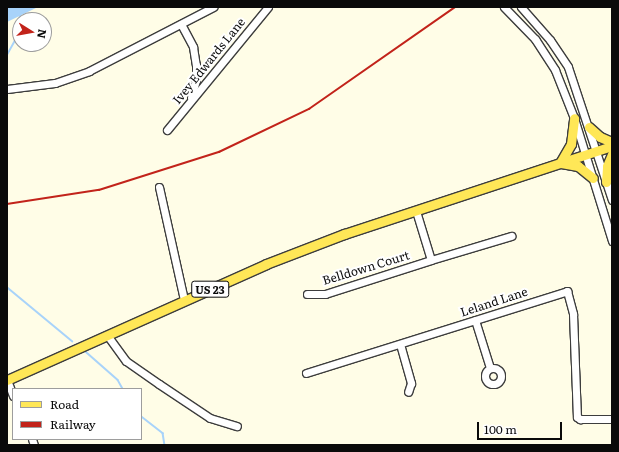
<!DOCTYPE html>
<style>
body{margin:0}
#map{position:relative;width:619px;height:452px;overflow:hidden;background:#fffde7;font-family:Literata,serif}
div>[style]{position:absolute}
[style*='--x']{left:calc(var(--x)*1px);top:calc(var(--y)*1px);width:calc(var(--w)*1px);rotate:calc(var(--a)*1deg)}
.water>*{inset:0;background:#a8d3fa}
.stream>*{height:1.5px;margin:-0.75px;padding:0 0.75px;transform-origin:0.75px;border-radius:0.75px;background:#a8d3fa}
.roads{filter:drop-shadow(1px 0 #3d3d3d) drop-shadow(-1px 0 #3d3d3d) drop-shadow(0 1px #3d3d3d) drop-shadow(0 -1px #3d3d3d)}
.minor>*{height:7px;margin:-3.5px;padding:0 3.5px;transform-origin:3.5px;border-radius:3.5px;background:#fff}
.minor>.ring{margin:-3.5px;padding:0;box-sizing:content-box;background:none;border:7px solid #fff;border-radius:50%}
.major>*{height:9px;margin:-4.5px;padding:0 4.5px;transform-origin:4.5px;border-radius:4.5px;background:#ffe757}
.rail>*{height:1.5px;margin:-0.75px;padding:0 0.75px;transform-origin:0.75px;border-radius:0.75px;background:#c2231a}
span{translate:-50% -50%;white-space:nowrap;text-align:center;line-height:1.15;-webkit-text-stroke:4px #fff;paint-order:stroke}
.shield-label span{padding:1px 3px;background:#fff;border:1px solid;border-radius:3px;-webkit-text-stroke-width:0}
.shield-label{font-size:11px;color:#0a0a0a;font-weight:700}
.street-label{font-size:12px;color:#0a0a0a}
.frame{position:absolute;inset:0;border:8px solid #0a0a0a;pointer-events:none}
.legend{position:absolute;left:12px;top:388px;width:130px;height:52px;box-sizing:border-box;background:#fff;border:1px solid #9d9d9d;margin:0;padding:5px 7px;list-style:none;font-size:12px;color:#0a0a0a}
.legend li{display:flex;align-items:center;gap:8px;height:20px}
.legend b{width:20px;border:1px solid #9d9d9d}
.north{position:absolute;left:12px;top:12px;width:40px;height:40px;box-sizing:border-box;background:#fff;border:1px solid #9d9d9d;border-radius:50%;rotate:101deg;font-size:11px;font-weight:700;line-height:16px;text-align:center;color:#0a0a0a}
.north::after{content:'';display:block;margin:auto;width:14px;height:18px;background:#c2231a;clip-path:polygon(50% 0,100% 100%,50% 72%,0 100%)}
.scale{position:absolute;left:477px;top:422px;width:85px;height:18px;box-sizing:border-box;border:2px solid #0a0a0a;border-top:0;padding-left:5px;font-size:12px;line-height:14px;white-space:nowrap;color:#0a0a0a;-webkit-text-stroke:3px #fff;paint-order:stroke}
</style>
<div id="map">
<div class="water">
<div style="clip-path:polygon(7px 7px,38px 7px,7px 22px)"></div>
</div>
<div class="stream">
<div style="--x:7;--y:55;--w:21;--a:-61"></div>
<div style="--x:17;--y:37;--w:22;--a:-82"></div>
<div style="--x:7;--y:287;--w:85;--a:39.7"></div>
<div style="--x:84;--y:350;--w:45;--a:41.4"></div>
<div style="--x:118;--y:380;--w:10;--a:61"></div>
<div style="--x:141;--y:416;--w:28;--a:38"></div>
<div style="--x:163;--y:433;--w:12;--a:81"></div>
</div>
<div class="roads">
<div class="minor">
<div style="--x:504;--y:7;--w:45;--a:45.9"></div>
<div style="--x:535;--y:39;--w:37;--a:57"></div>
<div style="--x:555;--y:70;--w:52;--a:68.4"></div>
<div style="--x:574;--y:118;--w:129;--a:72.8"></div>
<div style="--x:521;--y:7;--w:44;--a:48.7"></div>
<div style="--x:550;--y:40;--w:32;--a:56"></div>
<div style="--x:568;--y:67;--w:140;--a:71.7"></div>
<div style="--x:181;--y:24;--w:26;--a:62"></div>
<div style="--x:193;--y:47;--w:18;--a:81"></div>
<div style="--x:196;--y:65;--w:15;--a:90"></div>
<div style="--x:196;--y:80;--w:18;--a:106"></div>
<div style="--x:7;--y:89;--w:48;--a:-7.1"></div>
<div style="--x:55;--y:83;--w:36;--a:-19"></div>
<div style="--x:89;--y:71;--w:140;--a:-27.3"></div>
<div style="--x:167;--y:130;--w:159;--a:-50.6"></div>
<div style="--x:159;--y:187;--w:116;--a:77.5"></div>
<div style="--x:416;--y:211;--w:51;--a:73"></div>
<div style="--x:431;--y:260;--w:84;--a:-16.7"></div>
<div style="--x:307;--y:294;--w:18;--a:0"></div>
<div style="--x:325;--y:294;--w:111;--a:-17.8"></div>
<div style="--x:475;--y:320;--w:50;--a:72.6"></div>
<div style="--x:107;--y:335;--w:32;--a:54"></div>
<div style="--x:126;--y:361;--w:40;--a:34.9"></div>
<div style="--x:159;--y:384;--w:61;--a:33.7"></div>
<div style="--x:210;--y:418;--w:28;--a:17"></div>
<div style="--x:400;--y:344;--w:41;--a:74.2"></div>
<div style="--x:411;--y:383;--w:9;--a:108"></div>
<div class="ring" style="left:485px;top:368px;width:9px;height:9px"></div>
<div style="--x:306;--y:373;--w:274;--a:-17.4"></div>
<div style="--x:567;--y:291;--w:24;--a:75"></div>
<div style="--x:573;--y:314;--w:103;--a:87.8"></div>
<div style="--x:577;--y:417;--w:4;--a:34"></div>
<div style="--x:580;--y:419;--w:32;--a:0"></div>
<div style="--x:7;--y:380;--w:17;--a:69"></div>
<div style="--x:32;--y:439;--w:6;--a:72"></div>
</div>
<div class="major">
<div style="--x:589;--y:127;--w:15;--a:42"></div>
<div style="--x:600;--y:137;--w:13;--a:23"></div>
<div style="--x:560;--y:163;--w:22;--a:-60"></div>
<div style="--x:571;--y:144;--w:26;--a:-83"></div>
<div style="--x:561;--y:163;--w:17;--a:10"></div>
<div style="--x:578;--y:166;--w:19;--a:39"></div>
<div style="--x:606;--y:182;--w:16;--a:-86"></div>
<div style="--x:607;--y:166;--w:13;--a:-67"></div>
<div style="--x:7;--y:380;--w:284;--a:-24.1"></div>
<div style="--x:266;--y:264;--w:84;--a:-21"></div>
<div style="--x:344;--y:234;--w:282;--a:-18.2"></div>
</div>
</div>
<div class="rail">
<div style="--x:7;--y:204;--w:93;--a:-8.7"></div>
<div style="--x:99;--y:190;--w:126;--a:-17.6"></div>
<div style="--x:219;--y:152;--w:100;--a:-25.5"></div>
<div style="--x:309;--y:109;--w:178;--a:-34.9"></div>
</div>
<div class="shield-label">
<span style="left:210px;top:289px">US 23</span>
</div>
<div class="street-label">
<span style="left:209px;top:61px;rotate:-51deg">Ivey Edwards Lane</span>
<span style="left:366px;top:268px;rotate:-17deg">Belldown Court</span>
<span style="left:494px;top:302px;rotate:-18deg">Leland Lane</span>
</div>
<div class="frame"></div>
<ul class="legend">
<li><b style="height:5px;background:#ffe757"></b>Road</li>
<li><b style="height:5px;background:#c2231a"></b>Railway</li>
</ul>
<div class="north">N</div>
<div class="scale">100 m</div>
</div>
